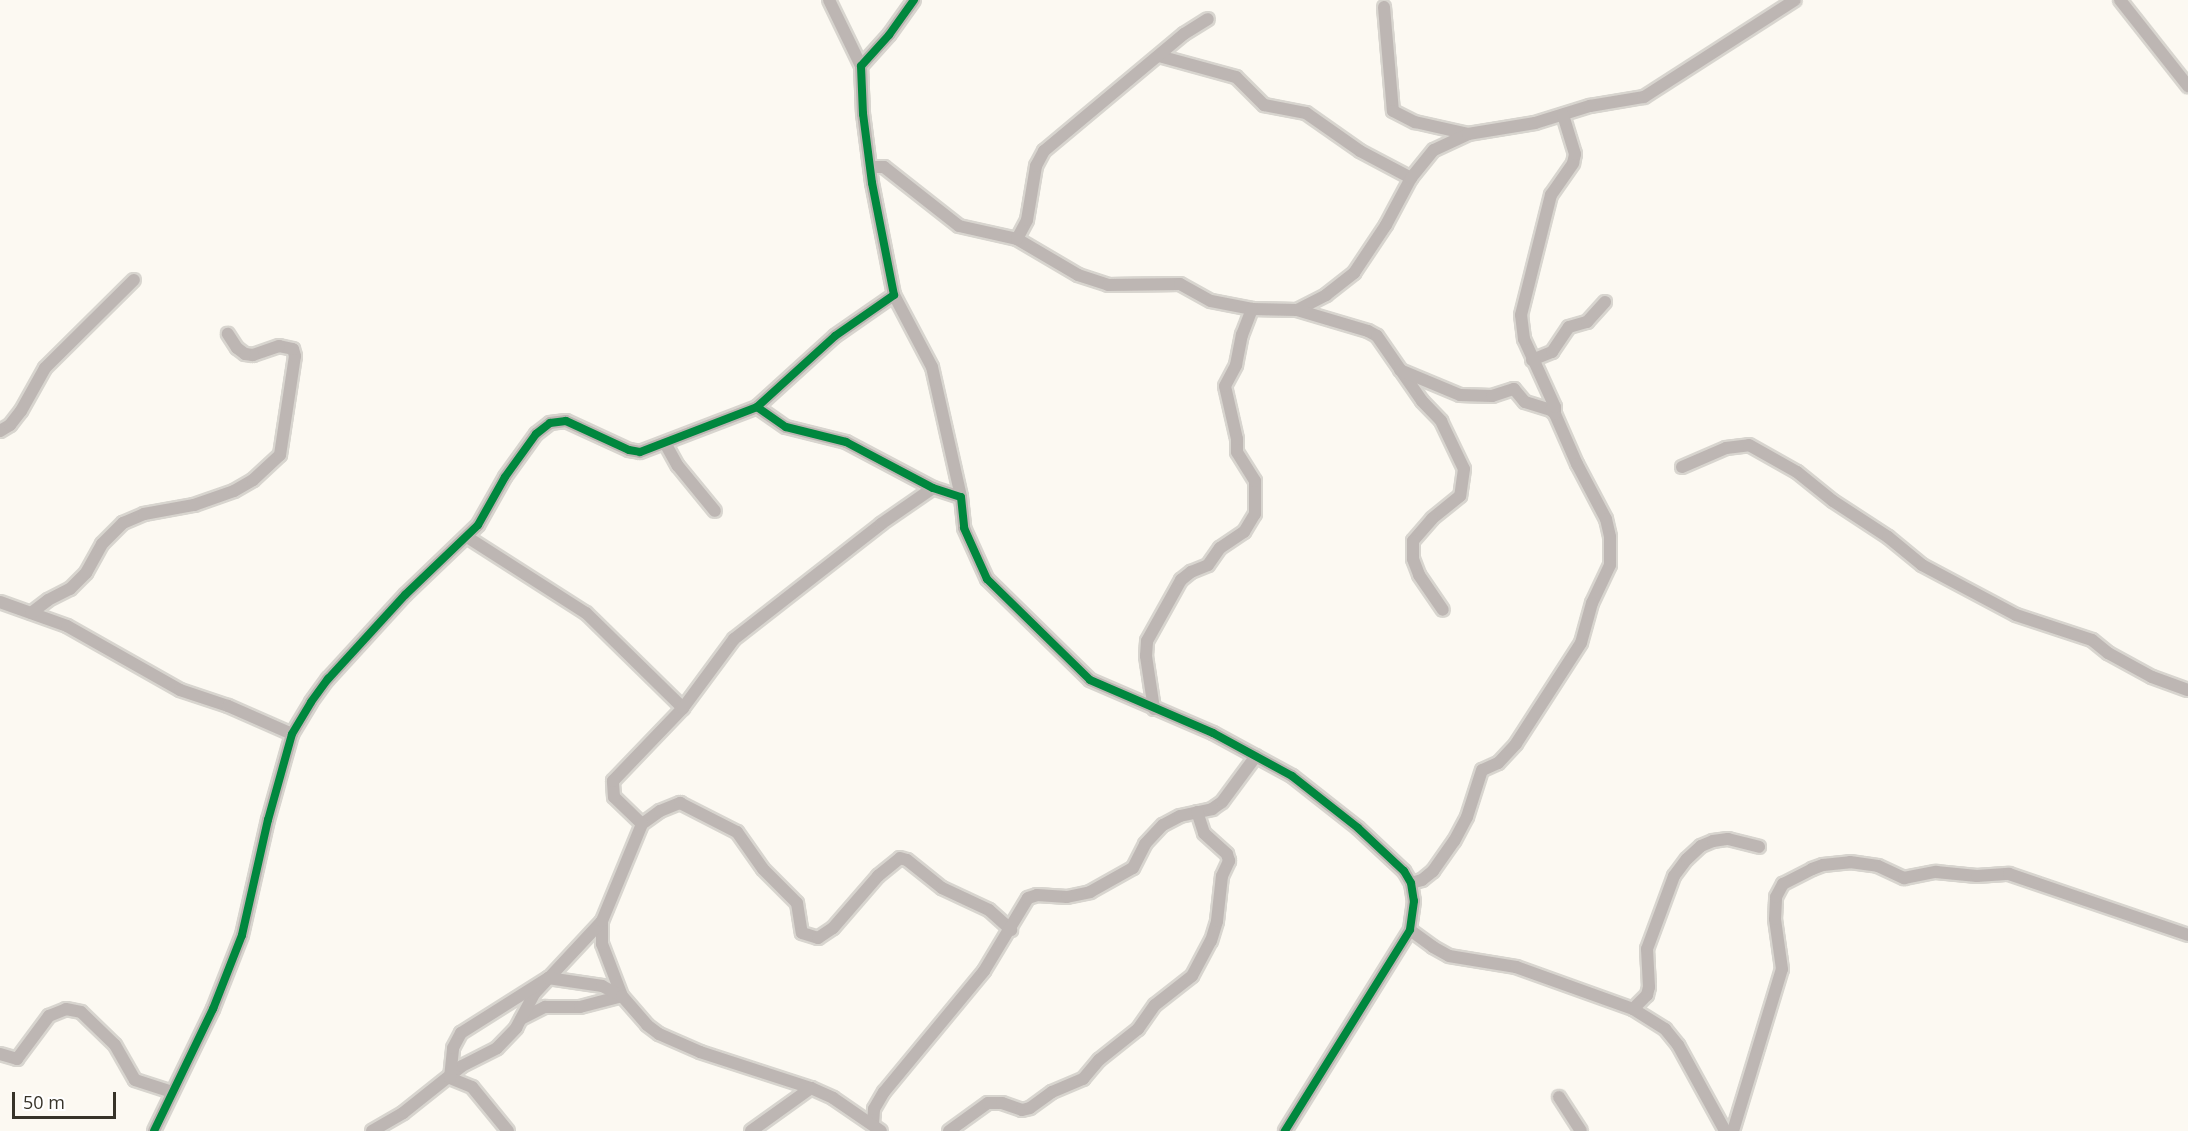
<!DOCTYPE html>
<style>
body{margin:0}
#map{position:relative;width:2188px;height:1131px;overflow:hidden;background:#fcf9f2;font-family:"Open Sans",sans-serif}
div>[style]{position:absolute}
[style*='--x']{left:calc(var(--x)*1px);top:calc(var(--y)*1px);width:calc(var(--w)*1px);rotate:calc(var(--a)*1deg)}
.roads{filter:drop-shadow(2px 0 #d8d5cf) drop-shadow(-2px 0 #d8d5cf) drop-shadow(0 2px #d8d5cf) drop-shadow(0 -2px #d8d5cf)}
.minor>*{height:12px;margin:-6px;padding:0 6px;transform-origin:6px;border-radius:6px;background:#bdb6b3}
.cycleway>*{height:8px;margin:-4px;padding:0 4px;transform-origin:4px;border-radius:4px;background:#00873e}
span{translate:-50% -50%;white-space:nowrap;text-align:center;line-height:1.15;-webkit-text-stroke:4.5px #fff;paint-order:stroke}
.scale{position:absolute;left:12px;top:1092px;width:104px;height:27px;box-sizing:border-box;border:3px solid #373329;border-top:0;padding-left:8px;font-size:18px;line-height:21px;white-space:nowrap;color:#373329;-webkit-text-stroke:4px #fff;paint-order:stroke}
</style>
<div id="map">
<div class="roads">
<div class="minor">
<div style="--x:829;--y:0;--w:73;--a:64.1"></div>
<div style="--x:2120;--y:0;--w:110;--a:51.7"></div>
<div style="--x:1384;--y:7;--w:104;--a:85.1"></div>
<div style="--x:1393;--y:111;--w:25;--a:27"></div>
<div style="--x:1415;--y:122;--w:54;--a:12.8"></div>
<div style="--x:1159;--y:56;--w:80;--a:15.3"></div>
<div style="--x:1236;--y:77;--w:40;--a:45"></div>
<div style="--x:1264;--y:105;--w:43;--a:10.8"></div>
<div style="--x:1306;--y:113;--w:66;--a:35.1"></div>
<div style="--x:1360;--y:151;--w:58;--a:27.9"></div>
<div style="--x:871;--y:167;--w:13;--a:0"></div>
<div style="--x:884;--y:167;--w:95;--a:38.2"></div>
<div style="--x:959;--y:226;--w:59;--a:12.6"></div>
<div style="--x:1017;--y:239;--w:71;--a:30.5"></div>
<div style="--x:1078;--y:275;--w:32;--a:18"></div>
<div style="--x:1108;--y:285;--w:72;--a:-0.8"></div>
<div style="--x:1180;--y:284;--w:35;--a:29"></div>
<div style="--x:1211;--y:301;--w:42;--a:11"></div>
<div style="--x:1252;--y:309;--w:45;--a:1.3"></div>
<div style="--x:1297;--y:310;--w:33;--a:-27"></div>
<div style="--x:1326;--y:295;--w:36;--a:-38"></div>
<div style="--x:1354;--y:273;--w:58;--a:-56.3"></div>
<div style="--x:1386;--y:225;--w:53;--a:-62"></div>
<div style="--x:1411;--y:178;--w:36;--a:-51"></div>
<div style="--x:1434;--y:150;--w:38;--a:-25"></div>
<div style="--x:1468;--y:134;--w:68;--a:-9.3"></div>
<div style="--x:1535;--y:123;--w:58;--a:-17.2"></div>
<div style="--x:1590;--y:106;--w:55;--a:-9.5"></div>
<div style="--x:1644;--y:97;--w:179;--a:-32.7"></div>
<div style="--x:1017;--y:239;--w:21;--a:-62"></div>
<div style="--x:1027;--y:220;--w:55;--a:-80.5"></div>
<div style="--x:1036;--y:166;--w:17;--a:-62"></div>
<div style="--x:1044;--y:151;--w:182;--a:-39.9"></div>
<div style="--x:1184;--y:34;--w:28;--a:-32"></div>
<div style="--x:894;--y:295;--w:81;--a:62.2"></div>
<div style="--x:932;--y:367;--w:133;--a:77.4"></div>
<div style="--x:1297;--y:310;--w:74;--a:16.5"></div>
<div style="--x:1368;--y:331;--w:10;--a:29"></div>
<div style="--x:1377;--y:336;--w:79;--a:55.3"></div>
<div style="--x:1422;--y:401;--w:28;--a:46"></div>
<div style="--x:1441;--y:421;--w:53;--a:64.4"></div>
<div style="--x:1464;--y:469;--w:27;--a:98"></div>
<div style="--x:1460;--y:496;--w:36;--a:141"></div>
<div style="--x:1432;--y:519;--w:29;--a:131"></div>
<div style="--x:1413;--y:541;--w:18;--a:90"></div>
<div style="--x:1413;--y:559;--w:17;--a:69"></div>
<div style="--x:1419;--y:575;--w:42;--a:55.6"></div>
<div style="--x:1532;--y:360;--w:22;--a:-22"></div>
<div style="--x:1552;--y:352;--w:30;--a:-56"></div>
<div style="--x:1569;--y:327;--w:19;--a:-16"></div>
<div style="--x:1587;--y:322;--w:27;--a:-48"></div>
<div style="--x:1400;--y:370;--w:65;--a:22.6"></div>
<div style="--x:1460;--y:395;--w:32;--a:2"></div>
<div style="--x:1492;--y:396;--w:23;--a:-18"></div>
<div style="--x:1514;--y:389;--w:17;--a:50"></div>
<div style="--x:1525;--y:402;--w:27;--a:17"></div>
<div style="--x:1551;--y:410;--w:6;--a:45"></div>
<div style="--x:1555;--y:414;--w:55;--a:66.3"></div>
<div style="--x:1577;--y:464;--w:62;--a:62.2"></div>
<div style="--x:1606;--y:519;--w:18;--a:77"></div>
<div style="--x:1610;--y:537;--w:28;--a:90"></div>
<div style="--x:1610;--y:565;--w:42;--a:115.3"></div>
<div style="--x:1592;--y:603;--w:41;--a:105.4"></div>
<div style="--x:1581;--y:643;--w:120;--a:122.8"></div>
<div style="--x:1516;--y:744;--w:26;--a:133"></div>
<div style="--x:1498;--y:763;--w:17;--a:156"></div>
<div style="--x:1482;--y:770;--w:49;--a:107.7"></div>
<div style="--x:1467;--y:817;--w:27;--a:118"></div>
<div style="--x:1454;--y:841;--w:37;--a:125"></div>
<div style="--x:1433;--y:871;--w:14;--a:141"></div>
<div style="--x:1422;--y:880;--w:11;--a:165"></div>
<div style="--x:757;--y:407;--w:35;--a:35"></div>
<div style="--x:786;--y:427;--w:62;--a:14"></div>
<div style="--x:846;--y:442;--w:98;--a:27.9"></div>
<div style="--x:933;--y:488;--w:29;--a:18"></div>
<div style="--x:961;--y:497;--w:31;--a:84"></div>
<div style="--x:964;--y:528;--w:56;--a:65.7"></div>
<div style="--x:987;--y:579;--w:144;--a:44.4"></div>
<div style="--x:1090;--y:680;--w:134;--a:23.3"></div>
<div style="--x:1213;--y:733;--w:90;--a:28.6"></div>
<div style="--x:1292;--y:776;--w:84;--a:38.2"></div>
<div style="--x:1358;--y:828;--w:63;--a:43.1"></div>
<div style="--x:1404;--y:871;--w:14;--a:60"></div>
<div style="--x:1411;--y:883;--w:18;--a:81"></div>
<div style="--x:1414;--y:901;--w:29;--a:98"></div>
<div style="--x:1410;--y:930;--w:237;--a:121.9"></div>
<div style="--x:1555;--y:414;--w:7;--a:-90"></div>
<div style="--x:1555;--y:407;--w:75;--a:-114.5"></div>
<div style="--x:1524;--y:339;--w:24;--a:-97"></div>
<div style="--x:1521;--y:315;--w:124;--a:-76"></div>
<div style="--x:1551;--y:195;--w:39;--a:-55"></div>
<div style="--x:1573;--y:163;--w:9;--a:-77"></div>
<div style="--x:1575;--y:154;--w:41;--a:-107.1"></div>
<div style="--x:0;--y:431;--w:12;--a:-31"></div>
<div style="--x:10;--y:425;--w:18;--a:-52"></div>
<div style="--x:21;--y:411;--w:49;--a:-60.8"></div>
<div style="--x:45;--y:368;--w:125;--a:-44.7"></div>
<div style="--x:665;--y:443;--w:26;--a:61"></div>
<div style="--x:678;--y:466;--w:58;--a:50.6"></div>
<div style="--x:1682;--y:467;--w:48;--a:-23.4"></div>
<div style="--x:1726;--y:448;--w:23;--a:-7"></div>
<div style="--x:1749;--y:445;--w:55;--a:29.4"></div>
<div style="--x:1797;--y:472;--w:46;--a:38.9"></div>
<div style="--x:1833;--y:501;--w:66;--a:33.2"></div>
<div style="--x:1888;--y:537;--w:44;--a:39.5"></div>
<div style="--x:1922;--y:565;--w:106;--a:28"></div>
<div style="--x:2016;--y:615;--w:80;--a:18.2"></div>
<div style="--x:2092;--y:640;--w:21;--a:39"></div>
<div style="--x:2108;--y:653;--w:50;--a:28.6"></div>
<div style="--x:2152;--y:677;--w:38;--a:20"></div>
<div style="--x:467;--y:537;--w:141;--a:32.6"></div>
<div style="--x:586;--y:613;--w:136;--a:44.4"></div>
<div style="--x:0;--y:602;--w:71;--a:19.7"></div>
<div style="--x:67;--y:626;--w:130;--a:29.5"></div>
<div style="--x:180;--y:690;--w:51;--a:18.4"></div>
<div style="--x:228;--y:706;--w:70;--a:23.6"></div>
<div style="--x:31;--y:613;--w:21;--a:-37"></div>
<div style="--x:48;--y:600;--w:25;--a:-27"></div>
<div style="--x:70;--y:589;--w:23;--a:-45"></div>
<div style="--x:86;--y:573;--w:33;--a:-61"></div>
<div style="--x:102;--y:544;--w:30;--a:-45"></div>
<div style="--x:123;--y:523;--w:23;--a:-23"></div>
<div style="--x:144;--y:514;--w:51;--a:-10.2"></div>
<div style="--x:194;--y:505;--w:42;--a:-19.3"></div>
<div style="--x:234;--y:491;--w:22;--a:-30"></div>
<div style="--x:253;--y:480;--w:37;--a:-43"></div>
<div style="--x:280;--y:455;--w:100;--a:-81.4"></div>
<div style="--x:295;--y:356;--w:7;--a:-106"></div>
<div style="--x:293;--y:349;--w:14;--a:-168"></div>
<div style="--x:279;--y:346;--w:28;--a:161"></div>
<div style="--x:253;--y:355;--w:8;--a:-173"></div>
<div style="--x:245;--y:354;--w:10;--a:-143"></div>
<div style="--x:237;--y:348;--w:17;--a:-123"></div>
<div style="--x:1154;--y:709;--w:54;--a:-98.6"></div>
<div style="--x:1146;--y:656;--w:15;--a:-86"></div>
<div style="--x:1147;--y:641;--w:70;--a:-60.9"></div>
<div style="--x:1181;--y:580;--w:13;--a:-39"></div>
<div style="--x:1191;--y:572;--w:18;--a:-22"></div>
<div style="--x:1208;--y:565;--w:21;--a:-55"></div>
<div style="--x:1220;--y:548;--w:29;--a:-34"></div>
<div style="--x:1244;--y:532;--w:21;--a:-59"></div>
<div style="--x:1255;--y:514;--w:33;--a:-90"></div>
<div style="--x:1255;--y:481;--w:34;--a:-122"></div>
<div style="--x:1237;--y:452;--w:13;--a:-90"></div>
<div style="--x:1237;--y:439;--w:54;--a:-102.8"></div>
<div style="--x:1225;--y:386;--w:24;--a:-62"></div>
<div style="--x:1236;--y:365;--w:31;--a:-79"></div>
<div style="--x:1242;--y:335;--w:28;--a:-69"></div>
<div style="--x:642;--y:824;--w:22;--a:-36"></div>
<div style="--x:660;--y:811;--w:22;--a:-22"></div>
<div style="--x:680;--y:803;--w:64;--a:27"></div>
<div style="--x:737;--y:832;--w:45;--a:54.9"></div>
<div style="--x:763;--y:869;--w:48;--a:45"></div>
<div style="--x:797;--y:903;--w:30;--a:81"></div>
<div style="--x:802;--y:933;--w:17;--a:17"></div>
<div style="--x:818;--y:938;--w:18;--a:-34"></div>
<div style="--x:833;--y:928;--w:69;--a:-49.1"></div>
<div style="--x:878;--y:876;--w:28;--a:-39"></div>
<div style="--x:900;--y:858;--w:7;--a:16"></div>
<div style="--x:907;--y:860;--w:45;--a:38.7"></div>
<div style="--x:942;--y:888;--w:52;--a:25.1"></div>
<div style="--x:989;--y:910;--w:30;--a:42"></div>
<div style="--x:1410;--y:930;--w:29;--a:36"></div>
<div style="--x:1433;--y:947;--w:18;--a:29"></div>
<div style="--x:1449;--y:956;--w:68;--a:9.3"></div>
<div style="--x:1516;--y:967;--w:124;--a:19.7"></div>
<div style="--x:1633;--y:1009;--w:38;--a:32"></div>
<div style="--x:1665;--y:1029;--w:21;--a:51"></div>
<div style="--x:1678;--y:1045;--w:98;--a:61.3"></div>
<div style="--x:1633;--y:1009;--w:20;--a:-45"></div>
<div style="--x:1647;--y:995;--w:8;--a:-76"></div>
<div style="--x:1649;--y:987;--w:38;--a:-93"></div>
<div style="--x:1647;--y:949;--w:78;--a:-69.7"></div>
<div style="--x:1674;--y:876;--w:21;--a:-53"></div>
<div style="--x:1687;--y:859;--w:19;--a:-43"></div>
<div style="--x:1701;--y:846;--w:13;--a:-23"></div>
<div style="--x:1713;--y:841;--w:15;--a:-8"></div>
<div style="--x:1728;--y:839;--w:32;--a:14"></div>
<div style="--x:521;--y:1019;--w:27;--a:-27"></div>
<div style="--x:545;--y:1007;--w:35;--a:0"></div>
<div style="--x:580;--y:1007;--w:43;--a:-14.7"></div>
<div style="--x:622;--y:996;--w:56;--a:-111"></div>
<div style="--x:602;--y:944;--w:23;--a:-90"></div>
<div style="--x:0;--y:1054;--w:18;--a:16"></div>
<div style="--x:17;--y:1059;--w:54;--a:-53.3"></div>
<div style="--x:49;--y:1016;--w:18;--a:-22"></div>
<div style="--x:66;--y:1009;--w:15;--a:11"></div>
<div style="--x:81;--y:1012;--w:47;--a:44.1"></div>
<div style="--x:115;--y:1045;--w:40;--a:60.3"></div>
<div style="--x:135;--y:1080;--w:39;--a:18"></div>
<div style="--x:1559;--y:1097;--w:40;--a:57.1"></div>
<div style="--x:873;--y:1124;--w:15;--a:-86"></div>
<div style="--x:874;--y:1109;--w:20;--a:-60"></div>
<div style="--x:884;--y:1092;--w:157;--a:-50.4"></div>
<div style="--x:984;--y:971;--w:85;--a:-58.9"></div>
<div style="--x:1028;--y:898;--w:9;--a:-18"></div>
<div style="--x:1037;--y:895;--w:30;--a:4"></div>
<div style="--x:1067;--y:897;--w:24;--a:-12"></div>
<div style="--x:1090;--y:892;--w:49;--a:-29.2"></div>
<div style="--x:1133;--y:868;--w:27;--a:-63"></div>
<div style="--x:1145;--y:844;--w:26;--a:-47"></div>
<div style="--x:1163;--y:825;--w:19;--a:-28"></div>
<div style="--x:1180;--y:816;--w:33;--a:-12"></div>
<div style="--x:1212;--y:809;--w:12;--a:-35"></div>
<div style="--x:1222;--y:802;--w:57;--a:-53.5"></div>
<div style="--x:154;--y:1131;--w:136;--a:-64.2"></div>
<div style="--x:213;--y:1009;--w:79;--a:-68.6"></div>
<div style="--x:242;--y:935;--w:118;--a:-77.3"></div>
<div style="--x:268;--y:820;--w:89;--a:-74.4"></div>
<div style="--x:292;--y:734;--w:37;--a:-59"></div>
<div style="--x:311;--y:702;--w:29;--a:-54"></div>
<div style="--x:328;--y:679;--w:114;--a:-47.5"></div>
<div style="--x:405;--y:595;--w:101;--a:-43.8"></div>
<div style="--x:478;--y:525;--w:55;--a:-60.6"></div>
<div style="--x:505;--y:477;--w:53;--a:-54.2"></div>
<div style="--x:536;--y:434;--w:18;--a:-38"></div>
<div style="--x:550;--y:423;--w:16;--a:-7"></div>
<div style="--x:566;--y:421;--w:69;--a:24.7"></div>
<div style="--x:629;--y:450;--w:11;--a:10"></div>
<div style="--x:640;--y:452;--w:125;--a:-21"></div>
<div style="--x:757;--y:407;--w:105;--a:-42.3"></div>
<div style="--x:835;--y:336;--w:72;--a:-34.8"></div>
<div style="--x:894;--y:295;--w:114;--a:-101.1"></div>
<div style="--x:872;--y:183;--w:70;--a:-97.4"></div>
<div style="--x:863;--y:114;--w:48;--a:-92.4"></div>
<div style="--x:861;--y:66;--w:42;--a:-47.9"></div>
<div style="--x:889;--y:35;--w:43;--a:-54.5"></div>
<div style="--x:372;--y:1131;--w:36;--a:-30"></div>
<div style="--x:403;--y:1113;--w:75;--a:-38.5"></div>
<div style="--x:462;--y:1066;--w:39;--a:-27"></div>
<div style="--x:497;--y:1048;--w:28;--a:-46"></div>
<div style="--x:516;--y:1028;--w:38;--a:-62"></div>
<div style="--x:534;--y:994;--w:100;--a:-47"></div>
<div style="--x:602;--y:921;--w:105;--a:-67.6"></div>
<div style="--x:642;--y:824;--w:39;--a:-136"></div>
<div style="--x:614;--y:797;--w:16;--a:-94"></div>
<div style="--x:613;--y:781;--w:101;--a:-46.2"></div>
<div style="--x:683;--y:708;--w:86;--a:-53.5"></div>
<div style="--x:734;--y:639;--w:187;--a:-38"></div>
<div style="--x:881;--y:524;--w:63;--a:-34.7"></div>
<div style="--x:508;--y:1131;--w:57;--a:-129.3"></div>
<div style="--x:472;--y:1087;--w:24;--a:-158"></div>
<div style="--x:450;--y:1078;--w:30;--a:-84"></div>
<div style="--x:453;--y:1048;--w:17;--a:-62"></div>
<div style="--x:461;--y:1033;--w:103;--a:-32.3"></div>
<div style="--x:548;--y:978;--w:55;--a:8.4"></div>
<div style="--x:602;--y:986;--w:22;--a:27"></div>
<div style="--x:622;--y:996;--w:38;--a:49"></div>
<div style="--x:647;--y:1025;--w:15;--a:37"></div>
<div style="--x:659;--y:1034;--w:45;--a:23.7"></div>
<div style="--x:700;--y:1052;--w:117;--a:18"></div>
<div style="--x:811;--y:1088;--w:24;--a:24"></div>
<div style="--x:833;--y:1098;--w:58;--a:34.5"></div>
<div style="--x:751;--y:1131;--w:74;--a:-35.6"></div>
<div style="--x:949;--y:1131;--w:48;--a:-35.7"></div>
<div style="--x:988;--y:1103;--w:14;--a:0"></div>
<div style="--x:1002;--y:1103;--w:21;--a:19"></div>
<div style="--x:1022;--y:1110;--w:8;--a:-14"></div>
<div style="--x:1030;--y:1108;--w:27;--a:-36"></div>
<div style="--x:1052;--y:1092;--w:34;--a:-23"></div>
<div style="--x:1083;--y:1079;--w:25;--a:-50"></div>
<div style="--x:1099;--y:1060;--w:50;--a:-38.5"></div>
<div style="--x:1138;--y:1029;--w:29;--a:-55"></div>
<div style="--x:1155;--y:1005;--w:47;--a:-38.1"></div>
<div style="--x:1192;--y:976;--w:40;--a:-62"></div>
<div style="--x:1211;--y:941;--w:21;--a:-73"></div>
<div style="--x:1217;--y:921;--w:45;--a:-83.7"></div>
<div style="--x:1222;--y:876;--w:17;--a:-65"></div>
<div style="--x:1229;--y:861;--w:7;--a:-106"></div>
<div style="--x:1227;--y:854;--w:31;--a:-138"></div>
<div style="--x:1204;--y:833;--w:22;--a:-108"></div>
<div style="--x:1733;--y:1131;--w:169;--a:-73.2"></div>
<div style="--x:1782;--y:969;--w:50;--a:-98"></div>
<div style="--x:1775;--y:919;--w:22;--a:-87"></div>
<div style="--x:1776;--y:897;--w:15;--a:-62"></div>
<div style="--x:1783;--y:884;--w:33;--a:-27"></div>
<div style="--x:1812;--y:869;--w:12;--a:-20"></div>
<div style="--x:1823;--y:865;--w:27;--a:-6"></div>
<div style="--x:1850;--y:862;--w:28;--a:8"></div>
<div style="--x:1878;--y:866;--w:29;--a:25"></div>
<div style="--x:1904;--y:878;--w:33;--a:-11"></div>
<div style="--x:1936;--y:872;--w:41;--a:5.6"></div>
<div style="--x:1977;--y:876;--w:32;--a:-4"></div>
<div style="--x:2009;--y:874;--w:189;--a:18.8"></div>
</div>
</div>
<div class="cycleway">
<div style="--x:757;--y:407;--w:35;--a:35"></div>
<div style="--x:786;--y:427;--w:62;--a:14"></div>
<div style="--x:846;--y:442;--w:98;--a:27.9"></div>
<div style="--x:933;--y:488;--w:29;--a:18"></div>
<div style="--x:961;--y:497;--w:31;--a:84"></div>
<div style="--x:964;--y:528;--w:56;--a:65.7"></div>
<div style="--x:987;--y:579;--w:144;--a:44.4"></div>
<div style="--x:1090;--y:680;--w:134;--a:23.3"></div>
<div style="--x:1213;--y:733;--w:90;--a:28.6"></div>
<div style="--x:1292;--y:776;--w:84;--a:38.2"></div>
<div style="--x:1358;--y:828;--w:63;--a:43.1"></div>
<div style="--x:1404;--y:871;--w:14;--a:60"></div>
<div style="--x:1411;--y:883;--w:18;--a:81"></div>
<div style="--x:1414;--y:901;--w:29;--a:98"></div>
<div style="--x:1410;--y:930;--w:237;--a:121.9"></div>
<div style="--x:154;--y:1131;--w:136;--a:-64.2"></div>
<div style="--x:213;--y:1009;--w:79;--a:-68.6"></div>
<div style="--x:242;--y:935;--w:118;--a:-77.3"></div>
<div style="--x:268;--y:820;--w:89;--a:-74.4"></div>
<div style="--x:292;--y:734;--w:37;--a:-59"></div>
<div style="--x:311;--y:702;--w:29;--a:-54"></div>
<div style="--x:328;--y:679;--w:114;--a:-47.5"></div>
<div style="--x:405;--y:595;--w:101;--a:-43.8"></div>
<div style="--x:478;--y:525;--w:55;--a:-60.6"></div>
<div style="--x:505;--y:477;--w:53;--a:-54.2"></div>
<div style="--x:536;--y:434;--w:18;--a:-38"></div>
<div style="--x:550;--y:423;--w:16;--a:-7"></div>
<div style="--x:566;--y:421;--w:69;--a:24.7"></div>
<div style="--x:629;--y:450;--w:11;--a:10"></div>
<div style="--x:640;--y:452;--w:125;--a:-21"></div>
<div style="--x:757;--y:407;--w:105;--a:-42.3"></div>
<div style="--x:835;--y:336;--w:72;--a:-34.8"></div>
<div style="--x:894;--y:295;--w:114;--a:-101.1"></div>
<div style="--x:872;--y:183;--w:70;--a:-97.4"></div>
<div style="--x:863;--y:114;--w:48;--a:-92.4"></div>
<div style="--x:861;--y:66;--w:42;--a:-47.9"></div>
<div style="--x:889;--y:35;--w:43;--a:-54.5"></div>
</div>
<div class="scale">50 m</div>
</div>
